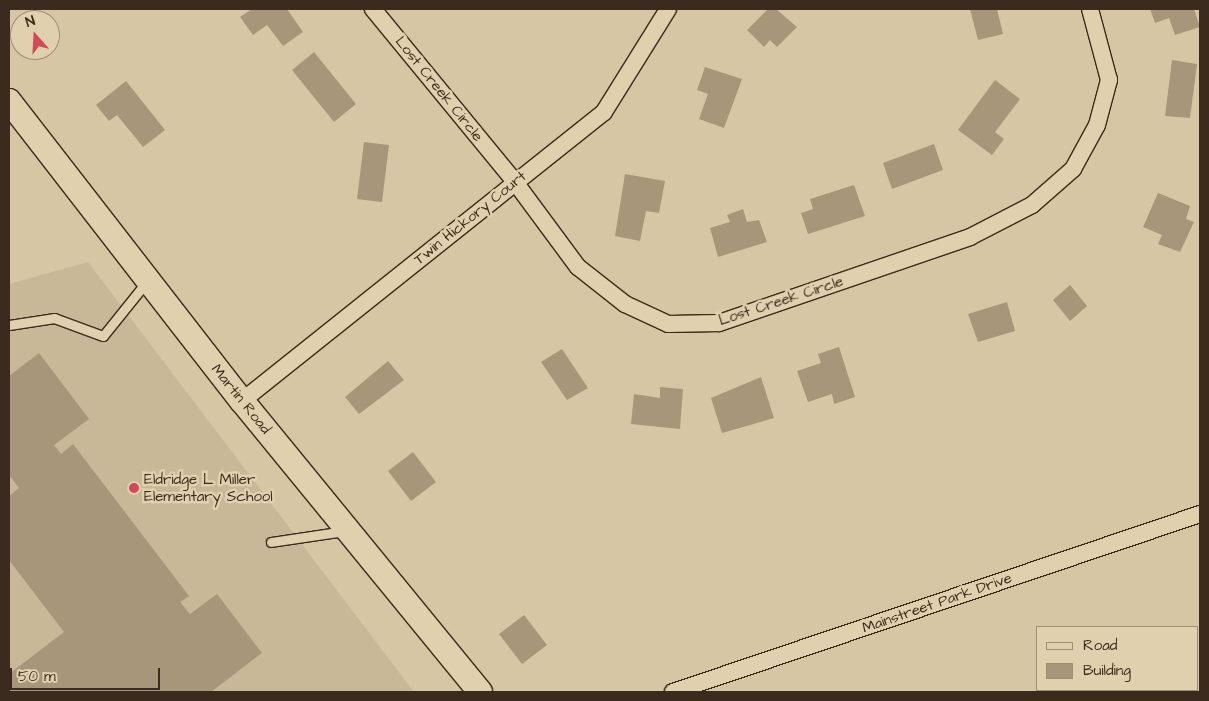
<!DOCTYPE html>
<style>
body{margin:0}
#map{position:relative;width:1209px;height:701px;overflow:hidden;background:#d7c6a4;font-family:"Architects Daughter",sans-serif}
div>[style]{position:absolute}
[style*='--x']{left:calc(var(--x)*1px);top:calc(var(--y)*1px);width:calc(var(--w)*1px);rotate:calc(var(--a)*1deg)}
.built>*{inset:0;background:#c9b897}
.building>*{inset:0;background:#a7967a}
.roads{filter:drop-shadow(1px 0 #3b2a1e) drop-shadow(-1px 0 #3b2a1e) drop-shadow(0 1px #3b2a1e) drop-shadow(0 -1px #3b2a1e)}
.lane>*{height:9px;margin:-4.5px;padding:0 4.5px;transform-origin:4.5px;border-radius:4.5px;background:#e1d0ad}
.street>*{height:16px;margin:-8px;padding:0 8px;transform-origin:8px;border-radius:8px;background:#e1d0ad}
.secondary>*{height:24px;margin:-12px;padding:0 12px;transform-origin:12px;border-radius:12px;background:#e1d0ad}
.dots>*{width:14px;height:14px;translate:-50% -50%;box-sizing:border-box;border:2px solid #e1d0ad;border-radius:50%}
span{translate:-50% -50%;white-space:nowrap;text-align:center;line-height:1.15;-webkit-text-stroke:5px #e1d0ad;paint-order:stroke}
.street-label{font-size:15px;color:#3b2a1e}
.poi-label{font-size:15px;color:#3b2a1e}
.left{translate:0 -50%;text-align:left}
.frame{position:absolute;inset:0;border:10px solid #3b2a1e;pointer-events:none}
.legend{position:absolute;left:1036px;top:626px;width:162px;height:65px;box-sizing:border-box;background:#e1d0ad;border:1px solid #9f8e74;margin:0;padding:6px 9px;list-style:none;font-size:15px;color:#3b2a1e}
.legend li{display:flex;align-items:center;gap:10px;height:25px}
.legend b{width:25px;border:1px solid #9f8e74}
.north{position:absolute;left:10px;top:10px;width:50px;height:50px;box-sizing:border-box;background:#e1d0ad;border:1px solid #9f8e74;border-radius:50%;rotate:341deg;font-size:14px;font-weight:700;line-height:20px;text-align:center;color:#3b2a1e}
.north::after{content:'';display:block;margin:auto;width:18px;height:22px;background:#d1495b;clip-path:polygon(50% 0,100% 100%,50% 72%,0 100%)}
.scale{position:absolute;left:10px;top:668px;width:150px;height:22px;box-sizing:border-box;border:2px solid #3b2a1e;border-top:0;padding-left:6px;font-size:15px;line-height:18px;white-space:nowrap;color:#3b2a1e;-webkit-text-stroke:4px #e1d0ad;paint-order:stroke}
</style>
<div id="map">
<div class="built">
<div style="clip-path:polygon(88px 262px,414px 692px,9px 692px,9px 284px)"></div>
</div>
<div class="building">
<div style="clip-path:polygon(252px 9px,287px 9px,303px 32px,283px 46px,267px 25px,253px 35px,240px 17px)"></div>
<div style="clip-path:polygon(768px 9px,776px 9px,797px 27px,777px 47px,770px 40px,764px 47px,747px 30px)"></div>
<div style="clip-path:polygon(970px 9px,997px 9px,1003px 34px,978px 40px)"></div>
<div style="clip-path:polygon(1150px 9px,1194px 9px,1200px 27px,1175px 35px,1169px 18px,1155px 23px)"></div>
<div style="clip-path:polygon(314px 52px,356px 104px,334px 122px,292px 70px)"></div>
<div style="clip-path:polygon(1172px 60px,1197px 64px,1190px 118px,1165px 116px)"></div>
<div style="clip-path:polygon(705px 67px,742px 79px,724px 128px,699px 119px,708px 94px,697px 90px)"></div>
<div style="clip-path:polygon(995px 80px,1020px 99px,995px 132px,1004px 139px,992px 155px,958px 130px)"></div>
<div style="clip-path:polygon(126px 81px,165px 130px,143px 147px,117px 115px,109px 121px,96px 105px)"></div>
<div style="clip-path:polygon(364px 142px,389px 145px,382px 202px,357px 199px)"></div>
<div style="clip-path:polygon(934px 144px,943px 170px,892px 189px,883px 163px)"></div>
<div style="clip-path:polygon(625px 174px,665px 181px,659px 213px,646px 211px,640px 241px,615px 236px)"></div>
<div style="clip-path:polygon(854px 185px,865px 216px,808px 234px,801px 213px,813px 209px,810px 199px)"></div>
<div style="clip-path:polygon(1158px 193px,1190px 206px,1186px 219px,1194px 222px,1180px 252px,1158px 244px,1162px 235px,1143px 227px)"></div>
<div style="clip-path:polygon(743px 209px,747px 222px,759px 220px,767px 242px,718px 257px,710px 228px,730px 222px,727px 215px)"></div>
<div style="clip-path:polygon(1070px 285px,1087px 306px,1070px 321px,1053px 300px)"></div>
<div style="clip-path:polygon(1007px 302px,1015px 331px,978px 342px,968px 314px)"></div>
<div style="clip-path:polygon(839px 347px,855px 397px,834px 404px,832px 394px,808px 402px,797px 371px,821px 363px,818px 354px)"></div>
<div style="clip-path:polygon(562px 349px,588px 388px,567px 400px,541px 362px)"></div>
<div style="clip-path:polygon(39px 353px,89px 419px,54px 445px,61px 454px,73px 444px,189px 596px,180px 602px,190px 614px,217px 594px,262px 653px,211px 692px,9px 692px,9px 674px,64px 632px,9px 560px,9px 496px,19px 488px,9px 475px,9px 376px)"></div>
<div style="clip-path:polygon(388px 361px,404px 380px,359px 414px,345px 397px)"></div>
<div style="clip-path:polygon(761px 377px,774px 418px,722px 433px,711px 398px)"></div>
<div style="clip-path:polygon(660px 387px,683px 389px,680px 429px,631px 424px,634px 394px,660px 398px)"></div>
<div style="clip-path:polygon(413px 452px,436px 482px,411px 501px,388px 471px)"></div>
<div style="clip-path:polygon(524px 615px,547px 645px,522px 664px,499px 634px)"></div>
</div>
<div class="roads">
<div class="lane">
<div style="--x:9;--y:325;--w:46;--a:-8.8"></div>
<div style="--x:54;--y:318;--w:52;--a:20.2"></div>
<div style="--x:103;--y:336;--w:72;--a:-51.2"></div>
<div style="--x:271;--y:542;--w:75;--a:-8.5"></div>
</div>
<div class="street">
<div style="--x:373;--y:9;--w:224;--a:50.6"></div>
<div style="--x:515;--y:182;--w:106;--a:53.5"></div>
<div style="--x:578;--y:267;--w:60;--a:38.2"></div>
<div style="--x:625;--y:304;--w:47;--a:24.9"></div>
<div style="--x:668;--y:324;--w:51;--a:-1.1"></div>
<div style="--x:719;--y:323;--w:265;--a:-18.9"></div>
<div style="--x:970;--y:237;--w:70;--a:-27.3"></div>
<div style="--x:1032;--y:205;--w:55;--a:-41.3"></div>
<div style="--x:1073;--y:169;--w:50;--a:-61.4"></div>
<div style="--x:1097;--y:125;--w:47;--a:-75.1"></div>
<div style="--x:1109;--y:80;--w:73;--a:-105"></div>
<div style="--x:242;--y:401;--w:463;--a:-38.6"></div>
<div style="--x:604;--y:112;--w:121;--a:-58.1"></div>
<div style="--x:673;--y:692;--w:556;--a:-18.66"></div>
</div>
<div class="secondary">
<div style="--x:9;--y:101;--w:380;--a:52.2"></div>
<div style="--x:242;--y:401;--w:376;--a:50.7"></div>
</div>
</div>
<div class="dots">
<div style="left:134px;top:488px;background:#d1495b"></div>
</div>
<div class="street-label">
<span style="left:439px;top:89px;rotate:51deg">Lost Creek Circle</span>
<span style="left:470px;top:218px;rotate:-39deg">Twin Hickory Court</span>
<span style="left:781px;top:301px;rotate:-18deg">Lost Creek Circle</span>
<span style="left:241px;top:399px;rotate:51deg">Martin Road</span>
<span style="left:937px;top:603px;rotate:-19deg">Mainstreet Park Drive</span>
</div>
<div class="poi-label">
<span class="left" style="left:144px;top:488px">Eldridge L Miller<br>Elementary School</span>
</div>
<div class="frame"></div>
<ul class="legend">
<li><b style="height:6px;background:#e1d0ad"></b>Road</li>
<li><b style="height:14px;background:#a7967a"></b>Building</li>
</ul>
<div class="north">N</div>
<div class="scale">50 m</div>
</div>
